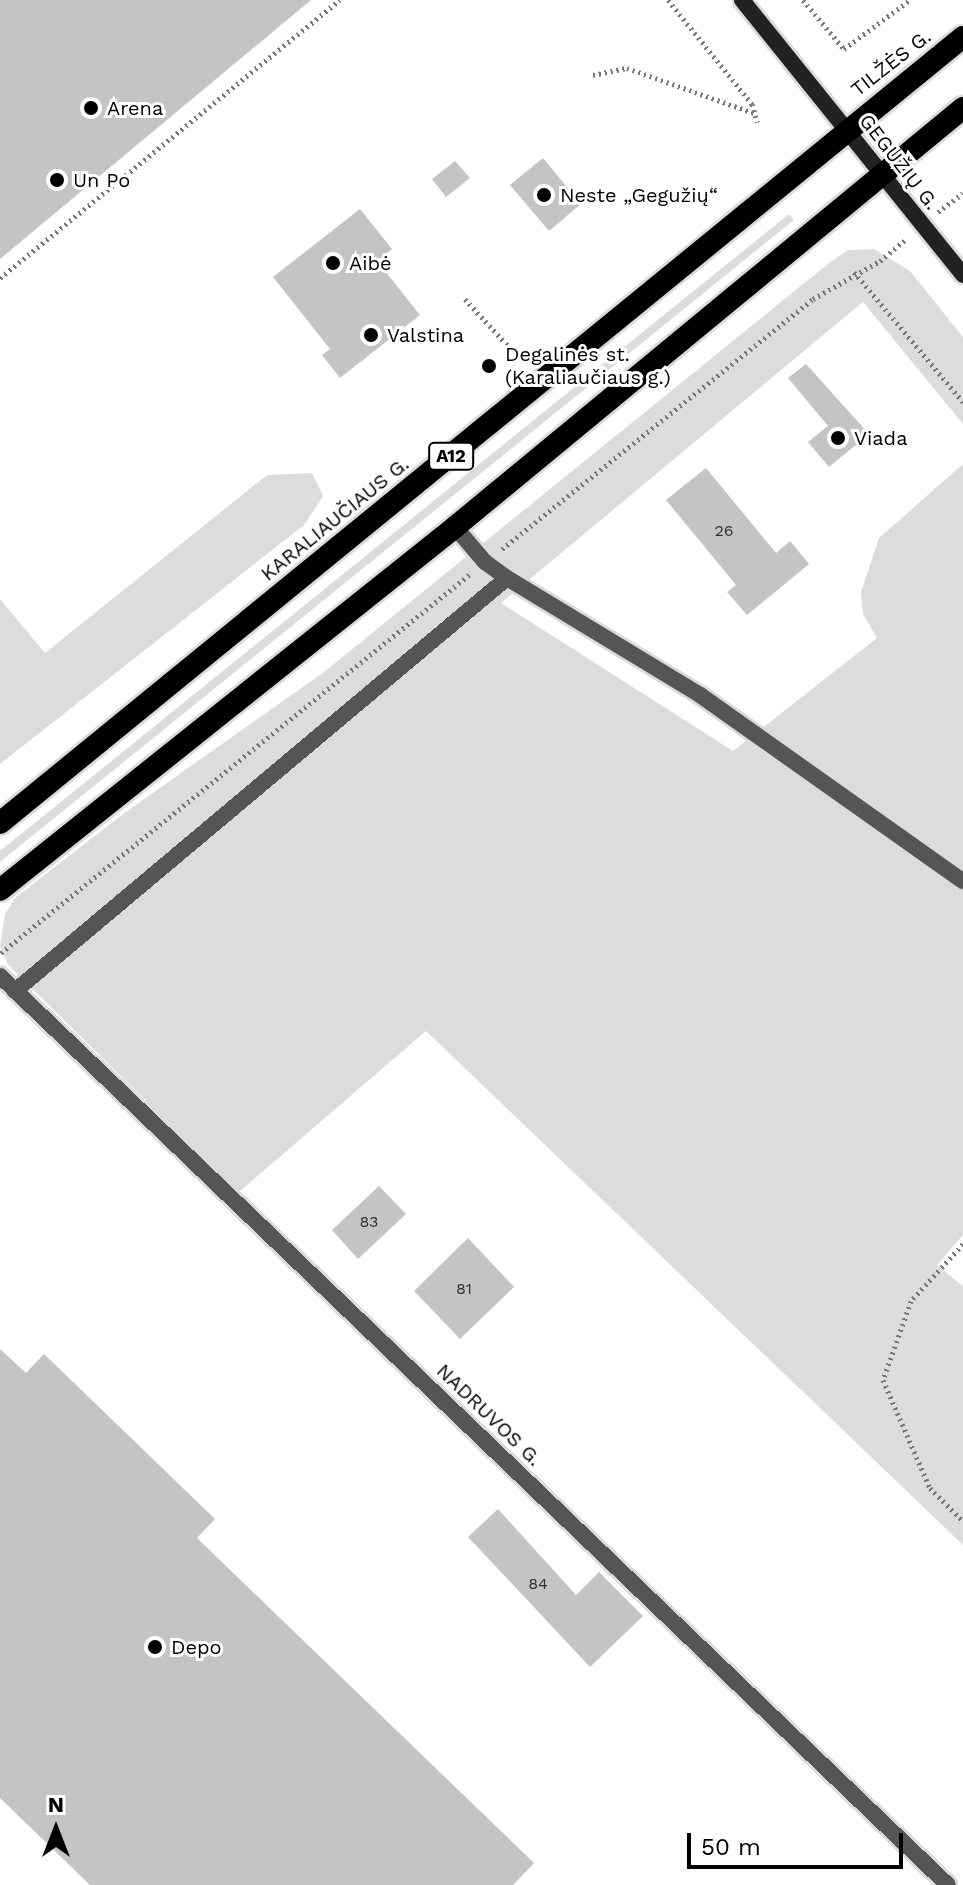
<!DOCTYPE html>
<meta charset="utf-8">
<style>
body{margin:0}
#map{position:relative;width:963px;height:1885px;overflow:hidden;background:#fff;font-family:"Work Sans",sans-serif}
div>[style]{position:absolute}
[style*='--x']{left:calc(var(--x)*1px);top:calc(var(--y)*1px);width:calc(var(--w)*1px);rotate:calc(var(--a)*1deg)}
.green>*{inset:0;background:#dcdcdc}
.building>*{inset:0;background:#c4c4c4}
.path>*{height:5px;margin-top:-2.5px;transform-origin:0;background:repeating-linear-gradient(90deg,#777 0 2px,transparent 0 6px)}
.roads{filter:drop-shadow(2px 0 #dbdbdb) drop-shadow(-2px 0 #dbdbdb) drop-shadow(0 2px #dbdbdb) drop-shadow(0 -2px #dbdbdb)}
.minor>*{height:16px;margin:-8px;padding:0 8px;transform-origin:8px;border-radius:8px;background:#555}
.secondary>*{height:16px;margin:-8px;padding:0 8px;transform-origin:8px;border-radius:8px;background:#222}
.trunk>*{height:22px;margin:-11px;padding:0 11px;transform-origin:11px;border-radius:11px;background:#000}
.dots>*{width:22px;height:22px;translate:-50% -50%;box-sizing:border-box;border:4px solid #fff;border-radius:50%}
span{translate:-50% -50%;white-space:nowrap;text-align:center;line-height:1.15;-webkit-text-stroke:6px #fff;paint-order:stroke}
.number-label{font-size:16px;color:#313131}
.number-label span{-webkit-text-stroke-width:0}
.shield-label span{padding:2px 6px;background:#fff;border:2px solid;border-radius:6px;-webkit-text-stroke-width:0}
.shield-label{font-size:18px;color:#000;font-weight:700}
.street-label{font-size:20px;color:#000}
.poi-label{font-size:20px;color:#000}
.left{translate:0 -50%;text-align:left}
.north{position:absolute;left:16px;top:1789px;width:80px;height:80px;-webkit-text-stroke:6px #fff;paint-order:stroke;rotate:0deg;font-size:22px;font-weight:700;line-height:32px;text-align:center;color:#000}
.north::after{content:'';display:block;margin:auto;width:28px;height:36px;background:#000;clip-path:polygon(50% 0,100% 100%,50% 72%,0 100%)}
.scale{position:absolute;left:687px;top:1833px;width:216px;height:36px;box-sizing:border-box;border:4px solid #000;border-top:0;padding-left:10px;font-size:24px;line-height:28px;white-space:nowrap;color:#000;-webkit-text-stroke:6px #fff;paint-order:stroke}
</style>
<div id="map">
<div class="green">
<div style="clip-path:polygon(789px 214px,794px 220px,0 862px,0 851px)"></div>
<div style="clip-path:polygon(874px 249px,910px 271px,963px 337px,963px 424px,863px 302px,501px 603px,733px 751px,877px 638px,863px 614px,861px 592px,879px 538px,963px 464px,963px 1235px,937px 1265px,963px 1286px,963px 1545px,426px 1031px,239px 1192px,8px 965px,0 946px,5px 914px,15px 898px,123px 814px,324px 672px,829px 263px,848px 250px)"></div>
<div style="clip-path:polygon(312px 473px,323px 496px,304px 525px,0 764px,0 599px,45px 653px,267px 475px)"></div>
</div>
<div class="building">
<div style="clip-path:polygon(0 0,311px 0,0 259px)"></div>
<div style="clip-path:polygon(543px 158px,581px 204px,549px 231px,510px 185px)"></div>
<div style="clip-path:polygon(455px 161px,470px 178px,446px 197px,432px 179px)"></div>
<div style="clip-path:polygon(360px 209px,392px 249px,377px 261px,420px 315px,340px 378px,322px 355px,330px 349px,273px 277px)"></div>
<div style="clip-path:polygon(806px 364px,869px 434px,829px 467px,808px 442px,828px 426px,788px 378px)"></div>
<div style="clip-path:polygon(706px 468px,776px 553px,790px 541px,809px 564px,747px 615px,727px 592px,736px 585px,666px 500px)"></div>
<div style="clip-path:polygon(379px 1186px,406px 1214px,358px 1259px,332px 1230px)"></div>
<div style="clip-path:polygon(468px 1238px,514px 1287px,460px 1339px,414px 1291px)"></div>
<div style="clip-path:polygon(0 1349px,26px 1373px,44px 1354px,215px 1519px,197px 1538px,534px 1863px,513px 1885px,90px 1885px,0 1798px)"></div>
<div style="clip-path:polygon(498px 1509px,576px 1595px,599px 1572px,643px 1616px,590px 1667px,468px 1537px)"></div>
</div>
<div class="path">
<div style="--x:668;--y:0;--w:134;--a:51.1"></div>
<div style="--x:752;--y:104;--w:19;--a:74"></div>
<div style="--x:803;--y:0;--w:64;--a:50.1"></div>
<div style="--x:844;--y:49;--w:82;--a:-36.6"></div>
<div style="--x:593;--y:75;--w:35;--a:-12"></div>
<div style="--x:627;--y:68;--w:135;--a:19.5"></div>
<div style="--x:938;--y:212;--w:31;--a:-37"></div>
<div style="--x:854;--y:272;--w:170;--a:50"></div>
<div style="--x:0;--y:278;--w:439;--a:-39.3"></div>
<div style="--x:465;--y:299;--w:68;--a:47.4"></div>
<div style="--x:502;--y:549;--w:399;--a:-38.8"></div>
<div style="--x:813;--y:299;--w:77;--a:-29.6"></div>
<div style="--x:880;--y:261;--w:34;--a:-40"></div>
<div style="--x:1;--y:953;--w:602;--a:-38.93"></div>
<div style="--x:963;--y:1244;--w:77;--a:132.4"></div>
<div style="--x:911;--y:1301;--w:84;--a:109.5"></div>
<div style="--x:883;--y:1380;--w:118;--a:66.5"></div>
<div style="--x:930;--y:1488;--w:47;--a:45"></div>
</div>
<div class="roads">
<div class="minor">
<div style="--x:455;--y:527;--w:46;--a:49.4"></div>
<div style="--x:485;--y:562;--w:27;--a:36"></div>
<div style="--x:507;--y:578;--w:226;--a:31.2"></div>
<div style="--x:700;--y:695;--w:322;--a:35.3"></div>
<div style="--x:0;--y:976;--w:1313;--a:43.8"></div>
<div style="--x:15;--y:991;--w:642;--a:-40.01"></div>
</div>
<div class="secondary">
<div style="--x:742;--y:0;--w:353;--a:51.2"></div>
</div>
<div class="trunk">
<div style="--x:0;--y:823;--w:1243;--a:-39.22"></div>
<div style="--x:0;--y:890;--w:582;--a:-38.58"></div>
<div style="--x:455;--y:527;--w:659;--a:-39.52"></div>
</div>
</div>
<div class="dots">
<div style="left:91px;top:108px;background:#000"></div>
<div style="left:57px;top:180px;background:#000"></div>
<div style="left:544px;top:195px;background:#000"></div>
<div style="left:333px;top:263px;background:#000"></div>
<div style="left:371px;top:335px;background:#000"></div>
<div style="left:489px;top:366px;background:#000"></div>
<div style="left:838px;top:438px;background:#000"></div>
<div style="left:155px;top:1647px;background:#000"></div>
</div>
<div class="number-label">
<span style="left:724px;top:531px">26</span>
<span style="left:369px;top:1222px">83</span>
<span style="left:464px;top:1289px">81</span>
<span style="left:538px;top:1584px">84</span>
</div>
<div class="shield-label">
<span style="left:451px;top:456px">A12</span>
</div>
<div class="street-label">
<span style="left:891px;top:63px;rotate:-38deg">TILŽĖS G.</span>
<span style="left:899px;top:162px;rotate:52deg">GEGUŽIŲ G.</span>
<span style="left:335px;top:519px;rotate:-39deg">KARALIAUČIAUS G.</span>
<span style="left:489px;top:1415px;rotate:44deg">NADRUVOS G.</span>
</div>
<div class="poi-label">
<span class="left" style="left:107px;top:108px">Arena</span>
<span class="left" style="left:73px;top:180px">Un Po</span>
<span class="left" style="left:560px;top:195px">Neste „Gegužių“</span>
<span class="left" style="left:349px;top:263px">Aibė</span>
<span class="left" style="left:387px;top:335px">Valstina</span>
<span class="left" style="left:505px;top:366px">Degalinės st.<br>(Karaliaučiaus g.)</span>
<span class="left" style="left:854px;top:438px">Viada</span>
<span class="left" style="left:171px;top:1647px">Depo</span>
</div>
<div class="north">N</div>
<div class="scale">50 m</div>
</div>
